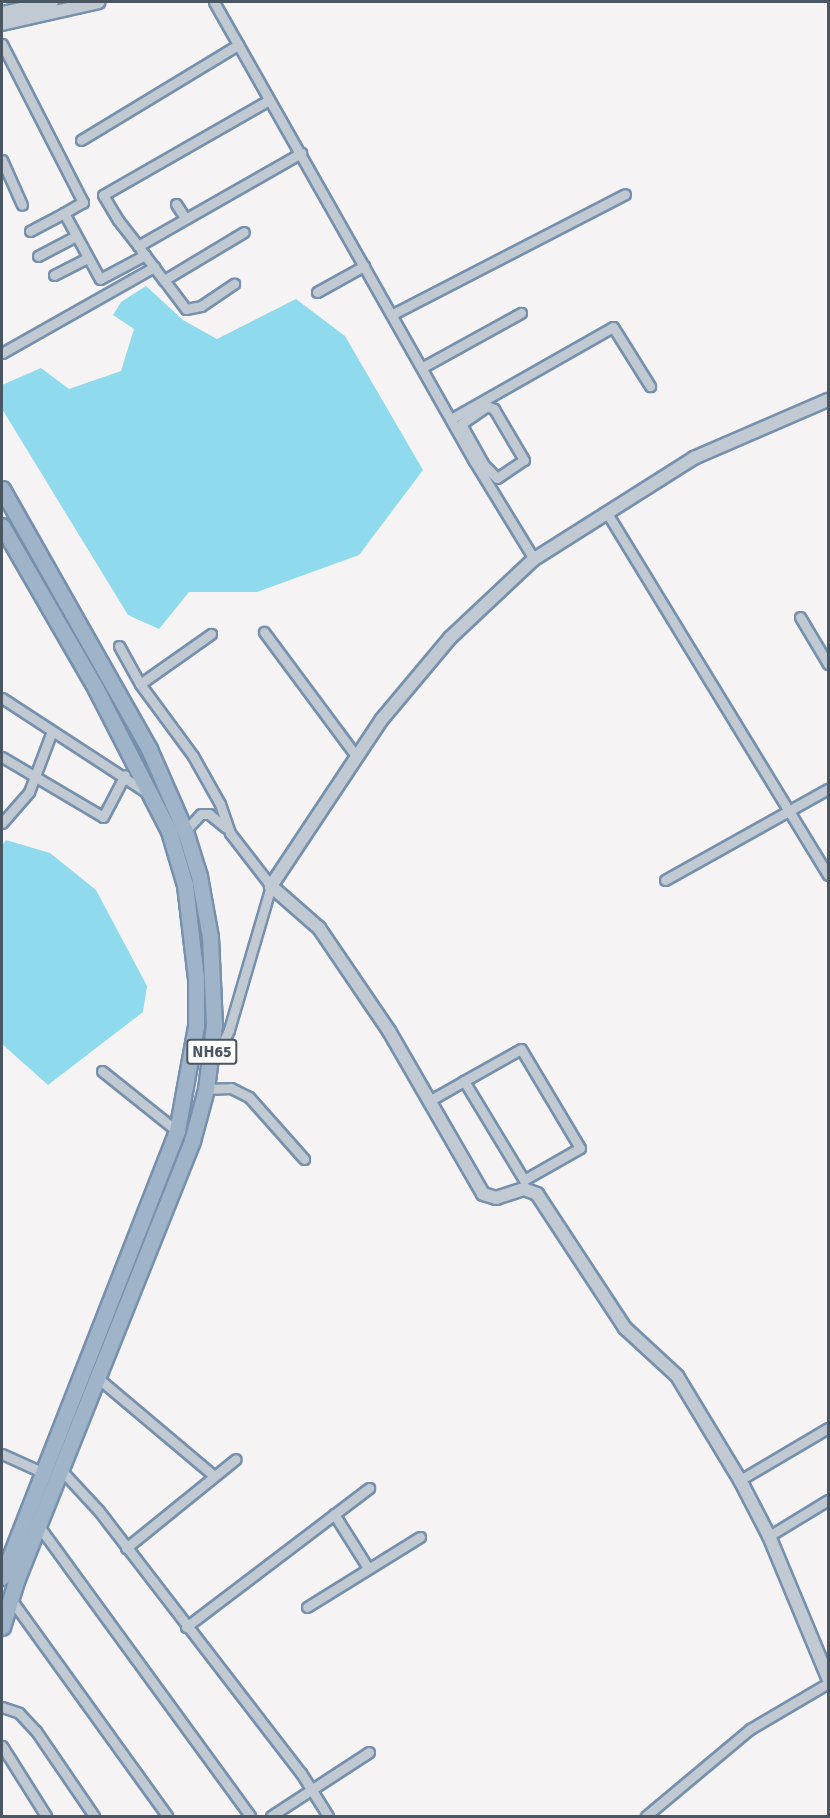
<!DOCTYPE html>
<style>
body{margin:0}
#map{position:relative;width:830px;height:1818px;overflow:hidden;background:#f5f3f3;font-family:Signika,sans-serif}
div>[style]{position:absolute}
[style*='--x']{left:calc(var(--x)*1px);top:calc(var(--y)*1px);width:calc(var(--w)*1px);rotate:calc(var(--a)*1deg)}
.water>*{inset:0;background:#90daee}
.roads{filter:drop-shadow(2px 0 #7690ad) drop-shadow(-2px 0 #7690ad) drop-shadow(0 2px #7690ad) drop-shadow(0 -2px #7690ad)}
.minor>*{height:9px;margin:-4.5px;padding:0 4.5px;transform-origin:4.5px;border-radius:4.5px;background:#c1cad2}
.tertiary>*{height:12px;margin:-6px;padding:0 6px;transform-origin:6px;border-radius:6px;background:#c1cad2}
.trunk>*{height:15px;margin:-7.5px;padding:0 7.5px;transform-origin:7.5px;border-radius:7.5px;background:#9fb4c9}
span{translate:-50% -50%;white-space:nowrap;text-align:center;line-height:1.15;-webkit-text-stroke:4.5px #fff;paint-order:stroke}
.shield-label span{padding:2px 4px;background:#fff;border:2px solid;border-radius:4px;-webkit-text-stroke-width:0}
.shield-label{font-size:16px;color:#4a5661;font-weight:700}
.frame{position:absolute;inset:0;border:3px solid #4a5661;pointer-events:none}
</style>
<div id="map">
<div class="water">
<div style="clip-path:polygon(146px 286px,183px 320px,217px 339px,296px 299px,345px 336px,423px 470px,359px 555px,257px 592px,189px 592px,159px 629px,128px 615px,2px 409px,2px 385px,41px 368px,69px 389px,121px 371px,134px 329px,113px 315px,121px 302px)"></div>
<div style="clip-path:polygon(6px 840px,50px 853px,96px 890px,147px 986px,143px 1012px,48px 1085px,2px 1044px,2px 845px)"></div>
</div>
<div class="roads">
<div class="minor">
<div style="--x:214;--y:2;--w:528;--a:60.47"></div>
<div style="--x:474;--y:461;--w:115;--a:58.5"></div>
<div style="--x:2;--y:44;--w:178;--a:62.9"></div>
<div style="--x:83;--y:202;--w:22;--a:150"></div>
<div style="--x:64;--y:213;--w:75;--a:61.4"></div>
<div style="--x:100;--y:279;--w:51;--a:-28.1"></div>
<div style="--x:269;--y:100;--w:191;--a:150.2"></div>
<div style="--x:103;--y:195;--w:29;--a:59"></div>
<div style="--x:118;--y:220;--w:33;--a:52"></div>
<div style="--x:138;--y:246;--w:188;--a:-29.7"></div>
<div style="--x:81;--y:140;--w:184;--a:-31.2"></div>
<div style="--x:2;--y:160;--w:49;--a:66"></div>
<div style="--x:176;--y:204;--w:17;--a:57"></div>
<div style="--x:30;--y:231;--w:38;--a:-28"></div>
<div style="--x:141;--y:250;--w:38;--a:53"></div>
<div style="--x:164;--y:280;--w:93;--a:-31"></div>
<div style="--x:38;--y:256;--w:43;--a:-27.8"></div>
<div style="--x:54;--y:275;--w:38;--a:-27"></div>
<div style="--x:164;--y:280;--w:36;--a:53"></div>
<div style="--x:186;--y:309;--w:15;--a:-11"></div>
<div style="--x:201;--y:306;--w:40;--a:-34"></div>
<div style="--x:317;--y:292;--w:54;--a:-29"></div>
<div style="--x:393;--y:314;--w:261;--a:-27.3"></div>
<div style="--x:2;--y:353;--w:175;--a:-29.5"></div>
<div style="--x:423;--y:367;--w:112;--a:-28.9"></div>
<div style="--x:451;--y:419;--w:186;--a:-29.6"></div>
<div style="--x:613;--y:327;--w:70;--a:57.9"></div>
<div style="--x:479;--y:469;--w:6;--a:-39"></div>
<div style="--x:484;--y:465;--w:18;--a:45"></div>
<div style="--x:497;--y:478;--w:32;--a:-34"></div>
<div style="--x:524;--y:460;--w:59;--a:-120.5"></div>
<div style="--x:494;--y:409;--w:8;--a:-157"></div>
<div style="--x:487;--y:406;--w:32;--a:145"></div>
<div style="--x:461;--y:424;--w:47;--a:60.7"></div>
<div style="--x:607;--y:513;--w:424;--a:58.6"></div>
<div style="--x:800;--y:617;--w:55;--a:59.2"></div>
<div style="--x:264;--y:632;--w:154;--a:53.4"></div>
<div style="--x:119;--y:646;--w:43;--a:61.1"></div>
<div style="--x:140;--y:684;--w:89;--a:53.6"></div>
<div style="--x:193;--y:756;--w:55;--a:60.6"></div>
<div style="--x:220;--y:804;--w:31;--a:71"></div>
<div style="--x:230;--y:833;--w:67;--a:52.3"></div>
<div style="--x:271;--y:886;--w:150;--a:106.3"></div>
<div style="--x:229;--y:1030;--w:23;--a:115"></div>
<div style="--x:219;--y:1051;--w:7;--a:164"></div>
<div style="--x:140;--y:684;--w:87;--a:-35.2"></div>
<div style="--x:2;--y:698;--w:172;--a:33.1"></div>
<div style="--x:2;--y:757;--w:117;--a:30.7"></div>
<div style="--x:103;--y:817;--w:47;--a:-62.4"></div>
<div style="--x:2;--y:823;--w:41;--a:-48.9"></div>
<div style="--x:29;--y:792;--w:65;--a:-69.3"></div>
<div style="--x:185;--y:831;--w:23;--a:-47"></div>
<div style="--x:201;--y:814;--w:8;--a:0"></div>
<div style="--x:209;--y:814;--w:21;--a:39"></div>
<div style="--x:665;--y:880;--w:187;--a:-29.2"></div>
<div style="--x:102;--y:1071;--w:96;--a:38.7"></div>
<div style="--x:206;--y:1089;--w:25;--a:-2"></div>
<div style="--x:231;--y:1088;--w:20;--a:27"></div>
<div style="--x:249;--y:1097;--w:83;--a:48.4"></div>
<div style="--x:429;--y:1101;--w:40;--a:-29.7"></div>
<div style="--x:464;--y:1081;--w:65;--a:-29.3"></div>
<div style="--x:521;--y:1049;--w:115;--a:59.2"></div>
<div style="--x:580;--y:1148;--w:64;--a:150.3"></div>
<div style="--x:524;--y:1180;--w:116;--a:-121.2"></div>
<div style="--x:99;--y:1379;--w:150;--a:40.1"></div>
<div style="--x:2;--y:1454;--w:44;--a:24.2"></div>
<div style="--x:62;--y:1471;--w:54;--a:47.2"></div>
<div style="--x:99;--y:1511;--w:331;--a:52.4"></div>
<div style="--x:301;--y:1773;--w:51;--a:57.9"></div>
<div style="--x:740;--y:1480;--w:102;--a:-30.6"></div>
<div style="--x:334;--y:1514;--w:64;--a:57.8"></div>
<div style="--x:38;--y:1525;--w:360;--a:53.9"></div>
<div style="--x:769;--y:1536;--w:69;--a:-31.4"></div>
<div style="--x:126;--y:1548;--w:141;--a:-39"></div>
<div style="--x:10;--y:1598;--w:269;--a:54.2"></div>
<div style="--x:307;--y:1607;--w:133;--a:-31.8"></div>
<div style="--x:186;--y:1627;--w:230;--a:-37.2"></div>
<div style="--x:2;--y:1707;--w:18;--a:19"></div>
<div style="--x:19;--y:1713;--w:25;--a:47"></div>
<div style="--x:36;--y:1731;--w:103;--a:55.7"></div>
<div style="--x:2;--y:1746;--w:83;--a:57.8"></div>
<div style="--x:271;--y:1816;--w:117;--a:-33.1"></div>
<div style="--x:646;--y:1816;--w:136;--a:-39.9"></div>
<div style="--x:750;--y:1729;--w:91;--a:-30.5"></div>
</div>
<div class="tertiary">
<div style="--x:2;--y:13;--w:51;--a:-12.4"></div>
<div style="--x:2;--y:24;--w:99;--a:-12.8"></div>
<div style="--x:828;--y:400;--w:146;--a:156.6"></div>
<div style="--x:694;--y:458;--w:189;--a:147.7"></div>
<div style="--x:534;--y:559;--w:115;--a:136.8"></div>
<div style="--x:450;--y:638;--w:106;--a:130"></div>
<div style="--x:382;--y:719;--w:201;--a:123.6"></div>
<div style="--x:271;--y:886;--w:64;--a:41.2"></div>
<div style="--x:319;--y:928;--w:125;--a:55.8"></div>
<div style="--x:389;--y:1031;--w:188;--a:60"></div>
<div style="--x:483;--y:1194;--w:14;--a:17"></div>
<div style="--x:496;--y:1198;--w:29;--a:-18"></div>
<div style="--x:524;--y:1189;--w:14;--a:21"></div>
<div style="--x:537;--y:1194;--w:160;--a:56.7"></div>
<div style="--x:625;--y:1328;--w:71;--a:42.7"></div>
<div style="--x:677;--y:1376;--w:122;--a:58.8"></div>
<div style="--x:740;--y:1480;--w:63;--a:62.6"></div>
<div style="--x:769;--y:1536;--w:154;--a:67.4"></div>
</div>
<div class="trunk">
<div style="--x:2;--y:489;--w:299;--a:60.5"></div>
<div style="--x:149;--y:749;--w:90;--a:66.3"></div>
<div style="--x:185;--y:831;--w:47;--a:72.7"></div>
<div style="--x:199;--y:876;--w:62;--a:79.8"></div>
<div style="--x:210;--y:937;--w:88;--a:87.4"></div>
<div style="--x:214;--y:1025;--w:64;--a:97.1"></div>
<div style="--x:206;--y:1089;--w:54;--a:105.1"></div>
<div style="--x:192;--y:1141;--w:471;--a:111.8"></div>
<div style="--x:17;--y:1578;--w:51;--a:107"></div>
<div style="--x:2;--y:526;--w:188;--a:60"></div>
<div style="--x:96;--y:689;--w:160;--a:62.8"></div>
<div style="--x:169;--y:831;--w:56;--a:73.5"></div>
<div style="--x:185;--y:885;--w:94;--a:83.3"></div>
<div style="--x:196;--y:978;--w:48;--a:90"></div>
<div style="--x:196;--y:1026;--w:107;--a:100.3"></div>
<div style="--x:177;--y:1131;--w:479;--a:111.4"></div>
</div>
</div>
<div class="shield-label">
<span style="left:212px;top:1052px">NH65</span>
</div>
<div class="frame"></div>
</div>
